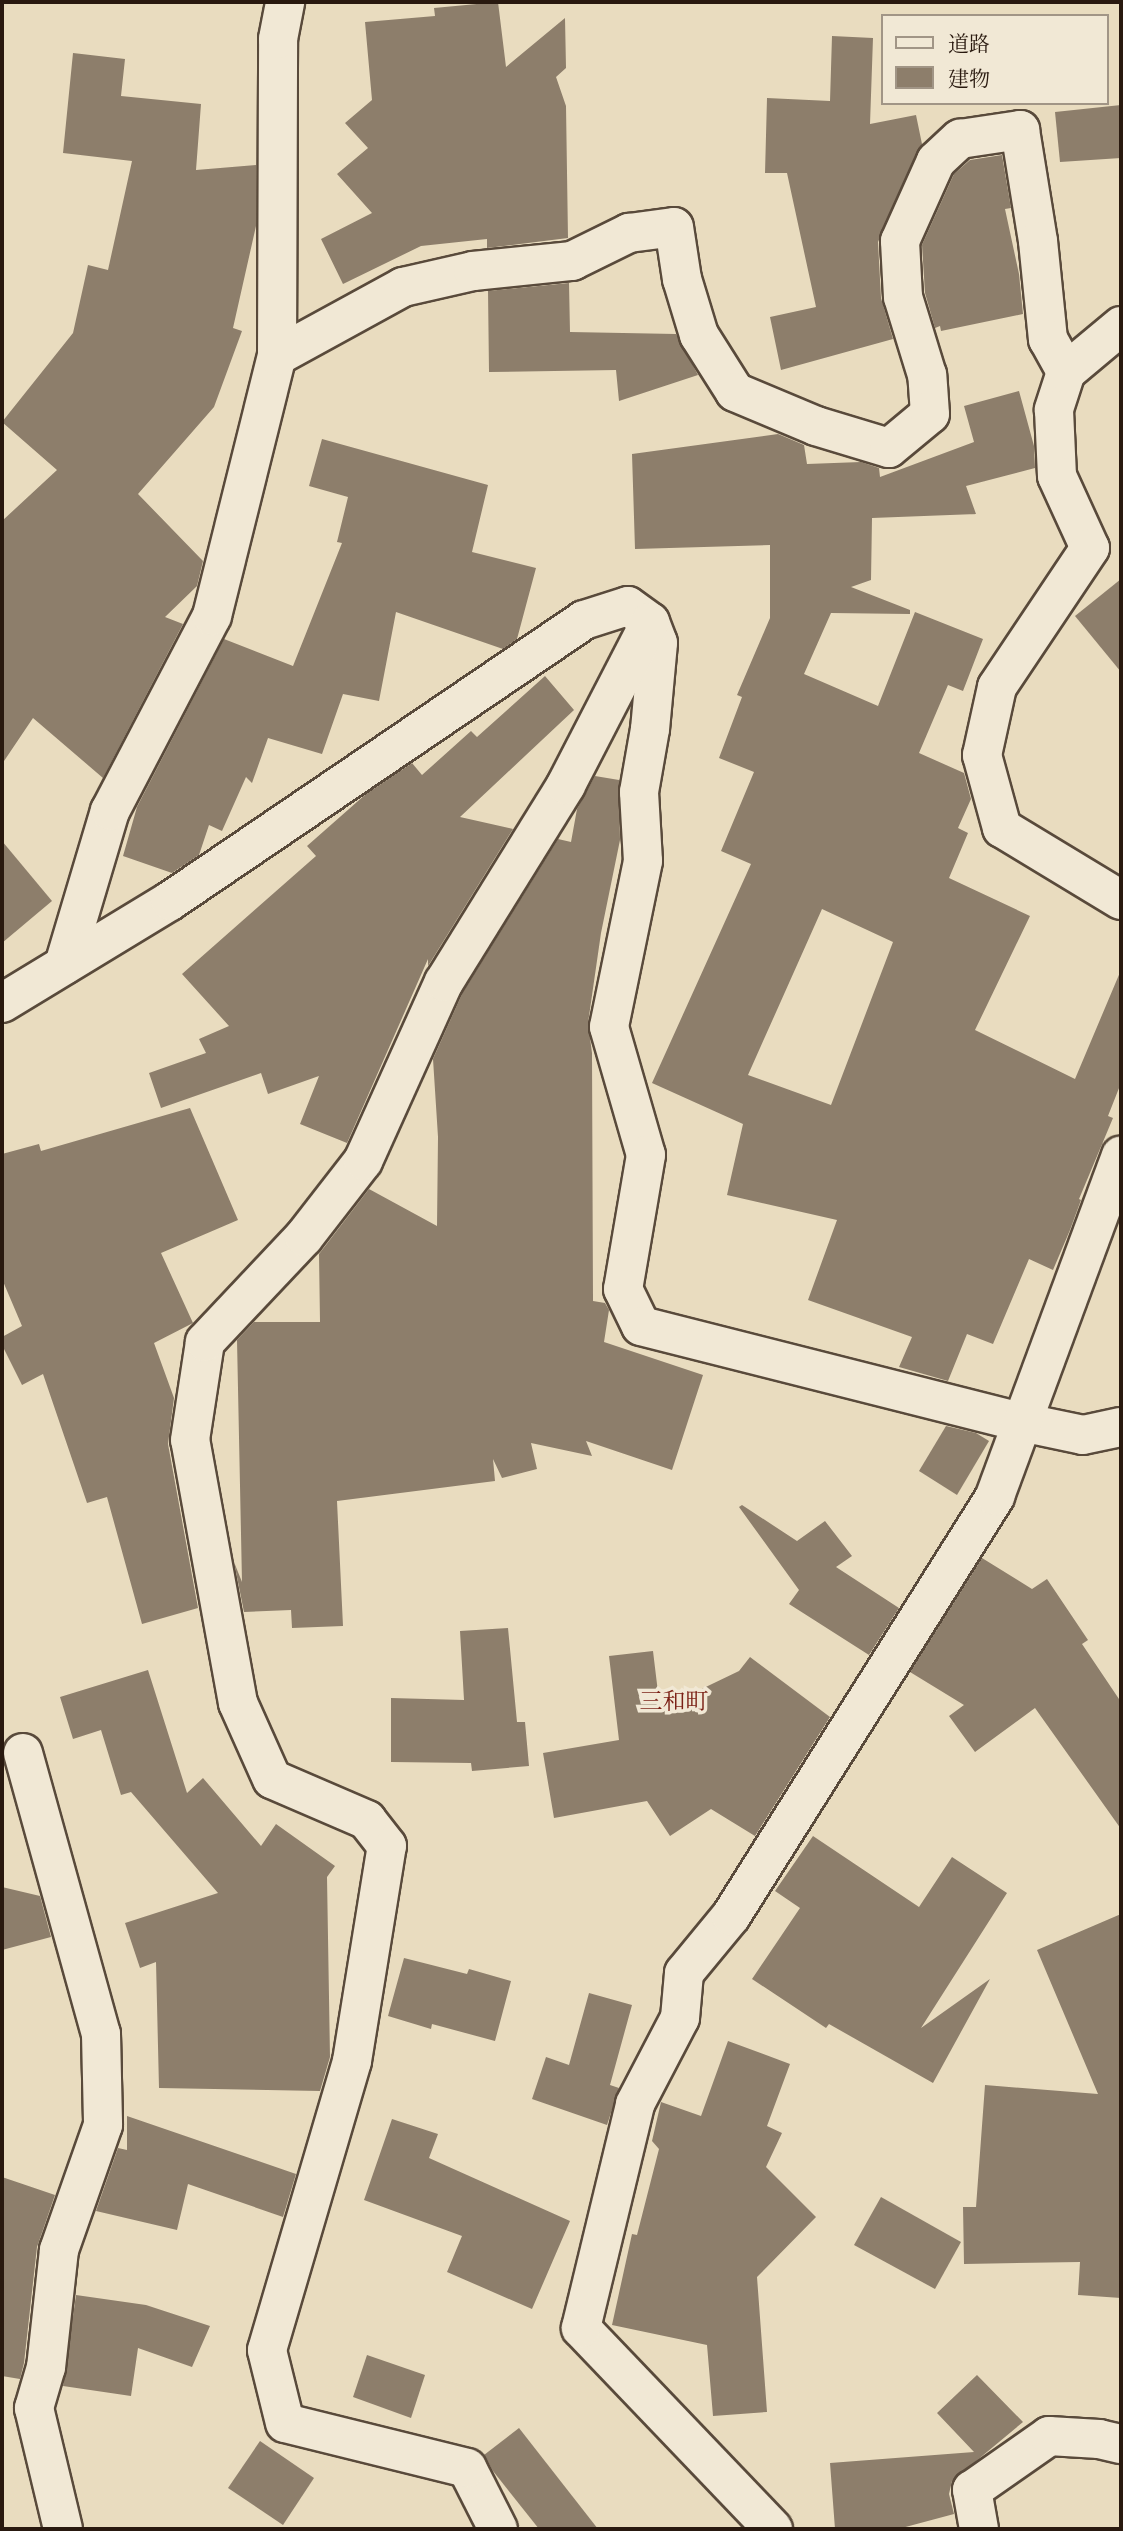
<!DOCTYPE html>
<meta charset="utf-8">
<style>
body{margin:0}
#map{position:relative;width:1123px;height:2531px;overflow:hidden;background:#e9dcbf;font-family:"IM FELL Double Pica","Noto Serif JP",serif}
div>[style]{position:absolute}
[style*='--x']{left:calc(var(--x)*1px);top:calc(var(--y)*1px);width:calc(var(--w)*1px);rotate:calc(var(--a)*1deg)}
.building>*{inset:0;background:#8d7e6b}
.roads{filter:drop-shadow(2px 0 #594a3b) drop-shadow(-2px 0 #594a3b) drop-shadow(0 2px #594a3b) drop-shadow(0 -2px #594a3b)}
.minor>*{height:38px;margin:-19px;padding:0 19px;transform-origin:19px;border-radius:19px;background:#f1e8d5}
span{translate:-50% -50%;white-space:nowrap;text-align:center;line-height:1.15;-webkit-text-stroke:7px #f1e8d5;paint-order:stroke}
.neighbourhood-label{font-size:23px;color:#7a1f14}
.frame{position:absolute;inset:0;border:4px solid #29190f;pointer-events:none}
.legend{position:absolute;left:881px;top:14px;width:228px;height:91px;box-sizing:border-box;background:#f1e8d5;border:2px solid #a19586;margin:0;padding:9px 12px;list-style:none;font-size:21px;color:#29190f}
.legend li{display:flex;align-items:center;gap:14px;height:35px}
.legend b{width:35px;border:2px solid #a19586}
</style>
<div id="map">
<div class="building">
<div style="clip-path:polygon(498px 2px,506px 67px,565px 18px,566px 68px,556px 77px,566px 106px,568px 238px,487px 248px,487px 239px,421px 246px,343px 284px,321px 239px,372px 213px,337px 174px,368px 148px,345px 123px,372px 100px,365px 22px,435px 16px,434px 8px)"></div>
<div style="clip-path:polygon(832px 36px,873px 38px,870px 124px,916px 115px,922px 144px,878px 242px,881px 298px,893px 339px,781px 370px,770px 317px,816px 307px,787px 173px,765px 173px,767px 98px,830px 101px)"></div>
<div style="clip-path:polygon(73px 53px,125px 59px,121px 96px,201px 104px,196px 170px,256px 165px,256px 226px,233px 328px,242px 331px,214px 407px,138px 494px,203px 561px,197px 586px,165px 617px,183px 624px,103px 778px,33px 718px,2px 764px,2px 521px,57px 470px,2px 422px,73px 333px,88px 265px,108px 270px,132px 161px,63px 153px)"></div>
<div style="clip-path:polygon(1121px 105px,1121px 158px,1060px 162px,1055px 112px)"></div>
<div style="clip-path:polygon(1002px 155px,1011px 208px,1005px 209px,1019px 274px,1023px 314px,941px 331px,940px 326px,935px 328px,925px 293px,922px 245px,954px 174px,970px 160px)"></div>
<div style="clip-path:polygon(569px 283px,570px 332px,676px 334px,698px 375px,619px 401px,616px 370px,489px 372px,488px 291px)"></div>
<div style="clip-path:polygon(evenodd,1019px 391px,1034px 446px,1035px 468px,966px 486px,976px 514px,872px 518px,871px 580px,851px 587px,910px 610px,910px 614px,831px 613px,804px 674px,878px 706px,915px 612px,983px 639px,963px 691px,948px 685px,919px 753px,964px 773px,971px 799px,958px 828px,968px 833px,949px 878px,1030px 916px,975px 1030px,1075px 1079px,1121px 970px,1121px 1083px,1108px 1116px,1113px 1118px,1079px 1199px,1081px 1200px,1070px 1230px,1053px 1270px,1029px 1259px,993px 1344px,967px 1334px,948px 1381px,899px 1367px,912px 1337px,808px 1300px,837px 1220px,727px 1195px,743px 1124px,652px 1083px,751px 864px,721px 851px,754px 772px,719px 758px,742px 697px,737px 695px,770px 618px,770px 545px,635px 549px,632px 454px,778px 434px,804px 445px,807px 464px,861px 462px,879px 468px,880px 477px,974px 442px,964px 406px,1019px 391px,822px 909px,893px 942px,831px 1105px,748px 1075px,822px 909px)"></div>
<div style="clip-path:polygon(322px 439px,488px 485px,472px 552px,536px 568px,517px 639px,503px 649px,396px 612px,379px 701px,343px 694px,322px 754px,268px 738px,252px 783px,246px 777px,222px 831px,209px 825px,199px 855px,172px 873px,123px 856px,137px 807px,224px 639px,293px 666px,342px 543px,337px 542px,348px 497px,309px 486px)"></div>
<div style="clip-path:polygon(1121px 579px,1121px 672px,1075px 616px)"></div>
<div style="clip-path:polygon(545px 676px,574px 710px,460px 817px,513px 829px,428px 966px,428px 959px,347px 1143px,300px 1124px,319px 1076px,268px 1094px,261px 1073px,161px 1108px,149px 1073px,206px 1053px,199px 1039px,229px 1026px,182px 974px,316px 856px,307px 846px,366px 794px,412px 763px,422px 775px,471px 731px,477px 737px)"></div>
<div style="clip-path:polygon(595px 776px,619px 780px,620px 840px,601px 933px,588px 1023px,592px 1053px,593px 1301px,605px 1303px,609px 1310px,604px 1342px,703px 1375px,672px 1470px,586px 1441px,592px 1456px,531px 1443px,537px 1469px,502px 1478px,493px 1459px,495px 1481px,337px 1501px,343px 1626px,292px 1628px,291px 1610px,244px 1612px,234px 1562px,242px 1582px,237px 1340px,254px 1322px,320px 1322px,319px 1254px,369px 1189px,437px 1226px,438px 1137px,433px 1059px,463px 992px,558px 839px,571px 842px,577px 809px)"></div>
<div style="clip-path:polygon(2px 841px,52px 901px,2px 943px)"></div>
<div style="clip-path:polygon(190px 1108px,238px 1220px,161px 1253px,193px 1323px,154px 1343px,174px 1398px,168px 1444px,198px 1608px,142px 1624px,107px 1497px,87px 1503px,43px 1374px,22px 1385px,2px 1345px,2px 1337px,22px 1326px,2px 1279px,2px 1154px,39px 1144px,41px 1151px)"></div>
<div style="clip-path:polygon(946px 1426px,976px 1433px,989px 1441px,957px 1495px,919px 1471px)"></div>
<div style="clip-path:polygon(742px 1505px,797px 1541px,825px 1521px,852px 1556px,836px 1567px,899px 1608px,869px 1655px,789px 1604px,799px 1590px,739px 1507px)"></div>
<div style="clip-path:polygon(982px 1558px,1032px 1589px,1047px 1579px,1088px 1640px,1082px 1644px,1121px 1702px,1121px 1829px,1035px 1708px,975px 1752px,949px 1716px,964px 1705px,910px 1672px)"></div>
<div style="clip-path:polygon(508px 1628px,517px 1722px,525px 1722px,529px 1766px,472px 1771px,471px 1763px,391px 1762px,391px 1698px,464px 1700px,460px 1631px)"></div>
<div style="clip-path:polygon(653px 1651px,660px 1709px,739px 1671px,750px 1657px,830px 1717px,755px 1836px,711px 1809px,670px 1836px,647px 1801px,554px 1818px,543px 1753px,619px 1740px,609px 1656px)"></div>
<div style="clip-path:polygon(148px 1670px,187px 1793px,203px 1778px,261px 1846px,276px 1824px,335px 1866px,327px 1877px,330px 2057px,320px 2091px,159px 2088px,156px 1962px,140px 1968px,125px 1923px,218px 1893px,131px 1792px,121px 1795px,101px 1730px,73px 1739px,60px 1697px)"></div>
<div style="clip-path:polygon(813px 1836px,919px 1907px,952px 1857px,1007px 1893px,921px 2028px,990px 1979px,933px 2083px,829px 2024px,826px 2028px,752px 1979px,800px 1908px,775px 1891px)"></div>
<div style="clip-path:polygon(2px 1887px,40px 1896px,51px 1937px,2px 1950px)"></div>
<div style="clip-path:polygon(1121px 1914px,1121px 2298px,1078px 2295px,1080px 2262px,964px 2264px,963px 2207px,976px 2207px,985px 2085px,1098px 2094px,1037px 1950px)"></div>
<div style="clip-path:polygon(404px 1958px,467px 1974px,469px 1969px,511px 1981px,495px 2041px,432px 2024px,431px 2029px,388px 2016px)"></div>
<div style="clip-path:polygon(589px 1993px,632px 2005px,610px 2085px,619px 2088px,607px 2125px,532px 2099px,546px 2057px,569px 2065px)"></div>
<div style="clip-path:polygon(728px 2041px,790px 2064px,767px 2126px,782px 2133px,766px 2167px,816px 2217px,757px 2277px,767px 2412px,713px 2416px,707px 2345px,612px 2325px,632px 2234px,637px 2235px,659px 2149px,652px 2141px,661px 2102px,701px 2116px)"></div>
<div style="clip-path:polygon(127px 2116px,296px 2174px,283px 2217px,188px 2184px,177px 2230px,96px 2211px,118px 2148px,127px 2150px)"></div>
<div style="clip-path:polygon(392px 2119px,438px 2134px,429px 2158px,570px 2221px,532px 2309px,447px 2272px,462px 2236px,364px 2200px)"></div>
<div style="clip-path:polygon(2px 2177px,55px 2195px,37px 2247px,24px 2363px,20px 2379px,2px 2376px)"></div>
<div style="clip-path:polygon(881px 2197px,961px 2242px,935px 2289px,854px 2245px)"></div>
<div style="clip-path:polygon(76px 2295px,146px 2305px,210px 2326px,192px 2367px,138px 2348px,131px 2396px,63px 2386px)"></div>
<div style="clip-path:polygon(367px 2355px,425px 2375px,411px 2418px,353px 2397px)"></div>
<div style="clip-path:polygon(977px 2375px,1023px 2422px,952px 2481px,949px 2494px,954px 2514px,898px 2529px,835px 2529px,830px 2463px,974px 2452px,937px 2413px)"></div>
<div style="clip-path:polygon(519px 2428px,598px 2529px,539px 2529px,493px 2471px,484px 2455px)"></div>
<div style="clip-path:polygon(260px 2441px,314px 2478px,283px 2525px,228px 2488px)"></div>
</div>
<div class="roads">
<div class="minor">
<div style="--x:1121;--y:326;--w:72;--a:140.1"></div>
<div style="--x:1066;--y:372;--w:40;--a:108"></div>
<div style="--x:1054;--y:410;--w:66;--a:87.4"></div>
<div style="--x:1057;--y:476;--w:79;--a:65.4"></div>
<div style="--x:1090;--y:548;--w:167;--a:123.8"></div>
<div style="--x:997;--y:687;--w:70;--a:102.4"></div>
<div style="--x:982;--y:755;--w:76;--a:74.7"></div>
<div style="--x:1002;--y:828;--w:139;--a:31.2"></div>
<div style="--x:277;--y:356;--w:144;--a:-28.7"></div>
<div style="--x:403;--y:287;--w:72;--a:-12.9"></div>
<div style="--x:473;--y:271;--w:100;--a:-5.8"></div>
<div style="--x:572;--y:261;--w:64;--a:-26.2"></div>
<div style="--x:629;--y:233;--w:45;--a:-7.6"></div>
<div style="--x:674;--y:227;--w:53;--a:81.3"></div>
<div style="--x:682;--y:279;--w:59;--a:73.1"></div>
<div style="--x:699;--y:335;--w:67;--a:57.7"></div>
<div style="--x:735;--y:392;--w:88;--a:22.8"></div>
<div style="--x:816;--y:426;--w:76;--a:16.8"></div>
<div style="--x:889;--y:448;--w:53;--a:-39.7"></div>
<div style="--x:930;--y:414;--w:39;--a:-94"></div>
<div style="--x:927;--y:375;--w:82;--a:-107.1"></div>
<div style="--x:903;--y:297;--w:56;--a:-93.1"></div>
<div style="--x:900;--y:241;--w:88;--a:-65.8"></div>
<div style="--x:936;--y:161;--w:33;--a:-43"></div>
<div style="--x:960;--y:139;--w:61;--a:-8.5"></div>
<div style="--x:1020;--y:130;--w:112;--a:80.8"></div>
<div style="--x:1038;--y:241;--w:99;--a:84.2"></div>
<div style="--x:1048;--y:339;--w:38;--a:61"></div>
<div style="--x:64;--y:965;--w:161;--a:-73.4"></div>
<div style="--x:110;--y:811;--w:220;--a:-62.4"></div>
<div style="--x:212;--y:616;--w:268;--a:-76"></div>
<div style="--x:277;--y:356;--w:317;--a:-89.8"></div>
<div style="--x:278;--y:39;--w:38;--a:-79"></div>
<div style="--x:2;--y:1003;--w:197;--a:-31.3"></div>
<div style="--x:170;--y:901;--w:500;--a:-34.17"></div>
<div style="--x:584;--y:620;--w:46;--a:-17.7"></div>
<div style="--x:628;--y:606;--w:27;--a:36"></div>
<div style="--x:650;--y:622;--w:22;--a:69"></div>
<div style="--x:658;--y:643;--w:86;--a:95.3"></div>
<div style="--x:650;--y:729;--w:64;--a:99.9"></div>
<div style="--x:639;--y:792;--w:69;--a:86.7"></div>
<div style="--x:643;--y:861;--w:169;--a:101.6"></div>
<div style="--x:609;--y:1027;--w:133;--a:73.9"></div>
<div style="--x:646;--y:1155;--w:136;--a:99.7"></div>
<div style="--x:623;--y:1289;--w:41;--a:64.1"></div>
<div style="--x:641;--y:1326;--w:392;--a:14.2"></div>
<div style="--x:1021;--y:1422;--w:63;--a:11.8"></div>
<div style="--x:1083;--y:1435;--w:39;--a:-12"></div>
<div style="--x:23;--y:1753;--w:292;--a:74.5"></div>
<div style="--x:101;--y:2034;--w:91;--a:88.7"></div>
<div style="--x:103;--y:2125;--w:133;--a:109.4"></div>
<div style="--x:59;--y:2250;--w:118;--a:96.3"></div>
<div style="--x:46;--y:2367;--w:43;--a:106.3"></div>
<div style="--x:34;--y:2408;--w:124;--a:76.5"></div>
<div style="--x:498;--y:2529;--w:68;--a:-116.9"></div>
<div style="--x:467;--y:2468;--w:187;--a:-166.1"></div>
<div style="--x:285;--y:2423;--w:75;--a:-103.9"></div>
<div style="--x:267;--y:2350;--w:301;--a:-73.6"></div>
<div style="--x:352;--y:2061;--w:218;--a:-80.8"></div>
<div style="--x:387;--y:1846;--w:33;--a:-128"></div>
<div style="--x:367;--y:1820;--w:103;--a:-156.7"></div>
<div style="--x:272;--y:1779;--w:83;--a:-114.1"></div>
<div style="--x:238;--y:1703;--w:267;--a:-100.3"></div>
<div style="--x:190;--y:1440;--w:99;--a:-81.3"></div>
<div style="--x:205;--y:1342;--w:144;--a:-46.7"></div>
<div style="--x:304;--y:1237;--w:96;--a:-52.2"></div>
<div style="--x:363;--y:1161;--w:196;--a:-65.7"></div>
<div style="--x:444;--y:982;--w:232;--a:-58.2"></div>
<div style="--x:566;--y:785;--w:183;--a:-62.7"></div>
<div style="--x:773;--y:2529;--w:278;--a:-133.7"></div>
<div style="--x:581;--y:2328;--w:230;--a:-76.4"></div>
<div style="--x:635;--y:2104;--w:97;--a:-62.4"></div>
<div style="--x:680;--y:2018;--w:45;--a:-84.9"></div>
<div style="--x:684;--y:1973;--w:74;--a:-50.5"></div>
<div style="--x:731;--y:1916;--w:496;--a:-57.8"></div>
<div style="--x:995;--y:1496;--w:363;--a:-69.7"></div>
<div style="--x:979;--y:2529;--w:40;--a:-100"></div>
<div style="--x:972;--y:2490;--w:94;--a:-35"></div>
<div style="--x:1049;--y:2436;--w:50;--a:3.4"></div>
<div style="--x:1099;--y:2439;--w:23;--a:13"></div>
</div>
</div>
<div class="neighbourhood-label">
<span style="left:674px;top:1702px">三和町</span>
</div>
<div class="frame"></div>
<ul class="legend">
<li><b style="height:9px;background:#f1e8d5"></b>道路</li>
<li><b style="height:19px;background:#8d7e6b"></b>建物</li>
</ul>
</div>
